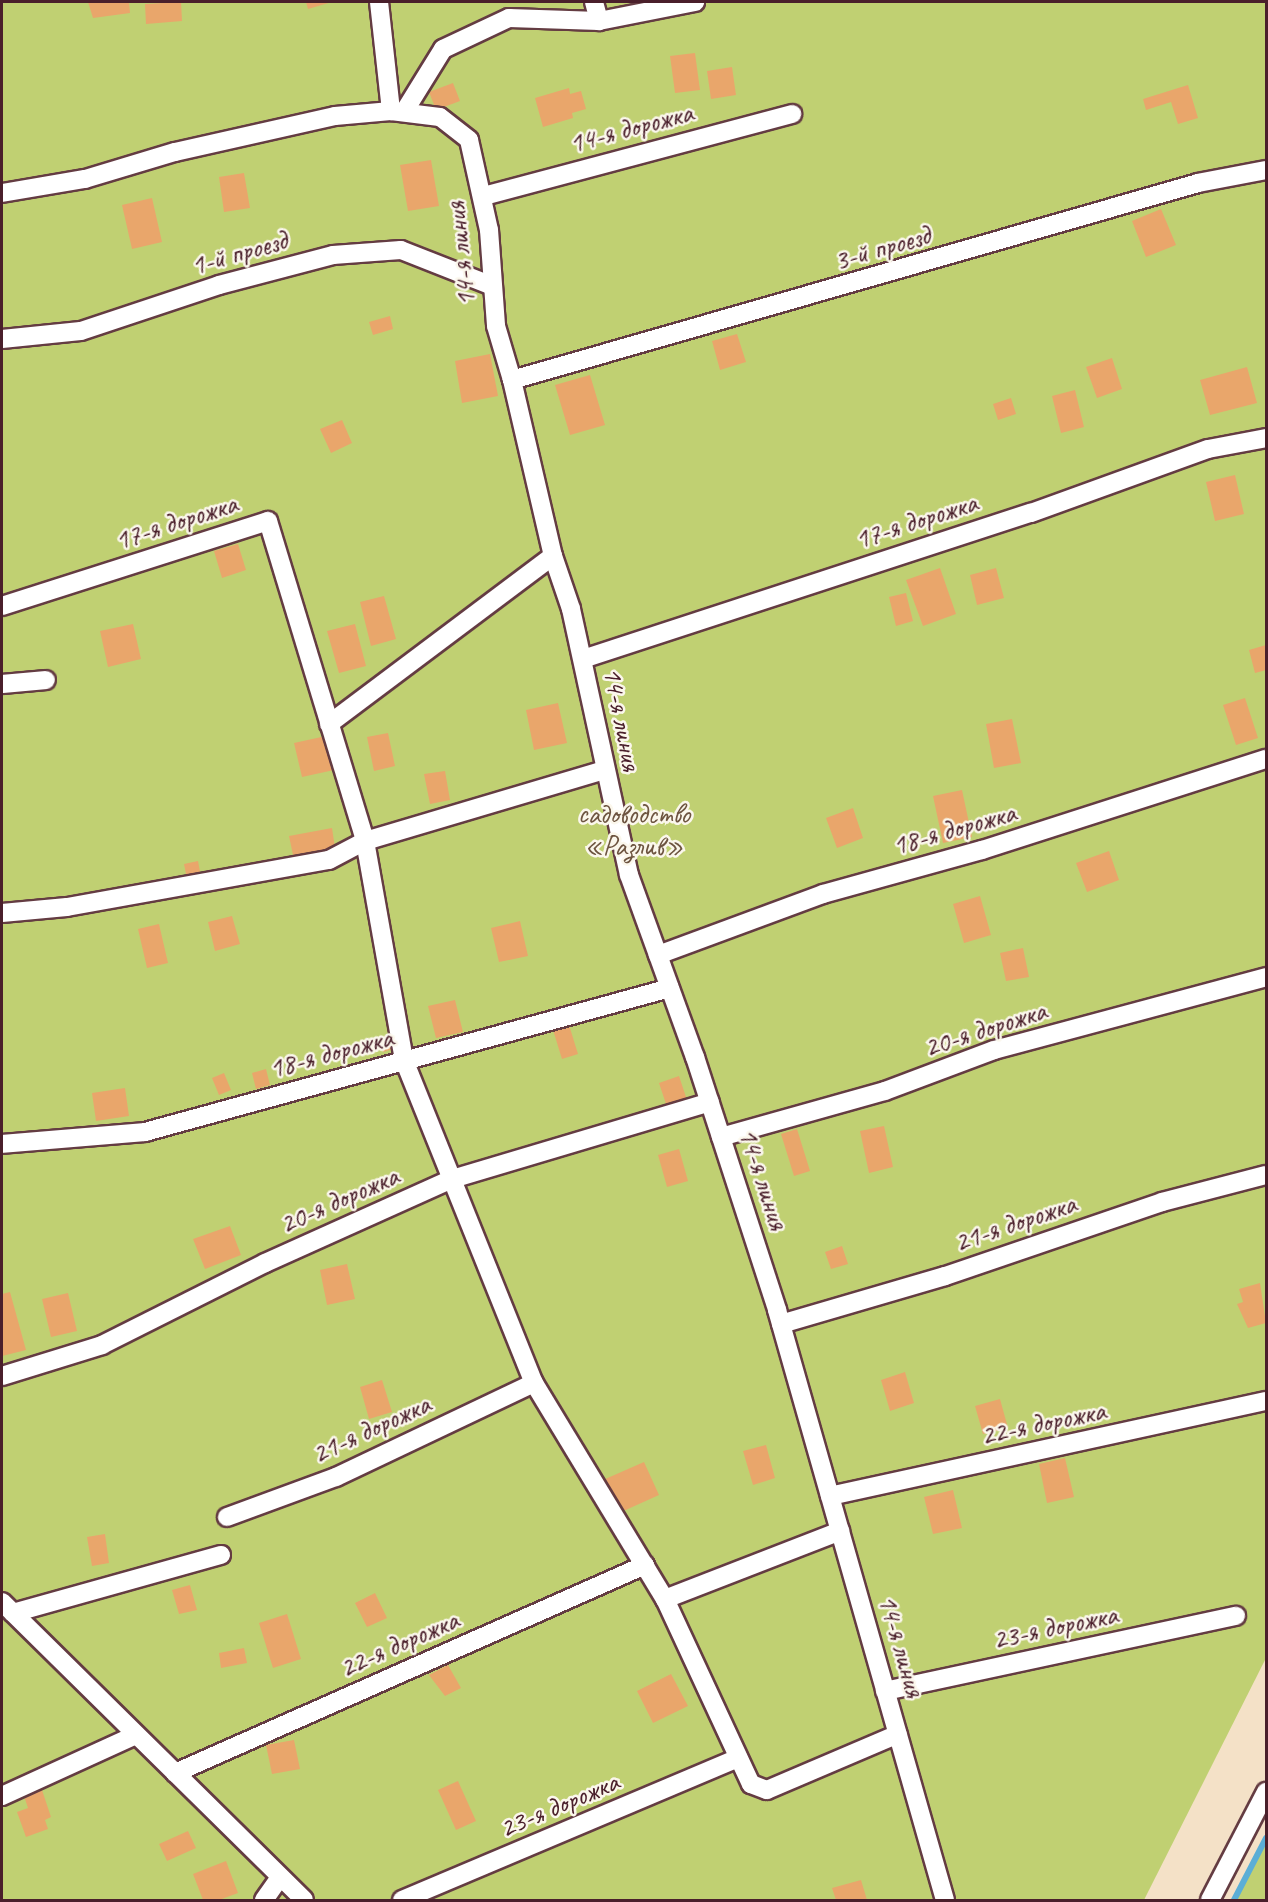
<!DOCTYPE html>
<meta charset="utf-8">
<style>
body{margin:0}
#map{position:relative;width:1268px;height:1902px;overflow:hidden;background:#f4e1c7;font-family:Caveat,sans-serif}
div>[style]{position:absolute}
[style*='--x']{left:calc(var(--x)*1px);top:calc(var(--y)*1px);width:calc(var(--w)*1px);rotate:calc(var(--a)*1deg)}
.green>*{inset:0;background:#c0d072}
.stream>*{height:6px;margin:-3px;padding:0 3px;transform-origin:3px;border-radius:3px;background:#5baed6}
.building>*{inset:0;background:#e9a66b}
.roads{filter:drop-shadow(2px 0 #643c42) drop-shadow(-2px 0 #643c42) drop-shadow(0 2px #643c42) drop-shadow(0 -2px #643c42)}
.street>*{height:18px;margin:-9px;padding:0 9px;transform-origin:9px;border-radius:9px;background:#fff}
span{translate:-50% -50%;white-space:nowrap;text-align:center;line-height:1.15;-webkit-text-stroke:5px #fbf7ec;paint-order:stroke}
.street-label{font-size:28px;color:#4a1f2b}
.park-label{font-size:28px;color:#6d5440}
.frame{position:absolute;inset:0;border:3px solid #4a1f2b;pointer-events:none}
</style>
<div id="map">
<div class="green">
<div style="clip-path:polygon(2px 2px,1266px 2px,1266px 1658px,1144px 1900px,2px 1900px)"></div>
<div style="clip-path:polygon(1266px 1838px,1266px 1900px,1234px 1900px)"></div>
</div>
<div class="stream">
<div style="--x:1234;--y:1900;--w:70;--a:-62.7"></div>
</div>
<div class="building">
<div style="clip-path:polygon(88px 2px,129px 2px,130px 13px,93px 18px)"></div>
<div style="clip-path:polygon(181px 2px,182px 21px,146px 24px,145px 4px)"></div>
<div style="clip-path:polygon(306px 2px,332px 2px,308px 9px)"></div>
<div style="clip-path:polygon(695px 53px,700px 90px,675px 93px,670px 56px)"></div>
<div style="clip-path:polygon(732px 67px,736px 95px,711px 99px,707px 71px)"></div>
<div style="clip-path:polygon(453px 83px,460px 101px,436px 110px,429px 92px)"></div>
<div style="clip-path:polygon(1188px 85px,1198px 118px,1178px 124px,1171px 102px,1146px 110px,1143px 99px)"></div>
<div style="clip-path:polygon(569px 88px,570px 94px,581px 91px,586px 109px,572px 113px,573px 118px,543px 127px,535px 98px)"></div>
<div style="clip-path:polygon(431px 160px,439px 206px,408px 211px,400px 165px)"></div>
<div style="clip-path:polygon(244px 173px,250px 208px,224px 212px,219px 177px)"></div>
<div style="clip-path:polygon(152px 198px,162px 242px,132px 249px,122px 205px)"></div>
<div style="clip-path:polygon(1161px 209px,1176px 245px,1146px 257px,1132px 221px)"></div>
<div style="clip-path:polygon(390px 316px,393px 329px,373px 335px,369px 322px)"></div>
<div style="clip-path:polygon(737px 334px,746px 362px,720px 370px,712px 341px)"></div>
<div style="clip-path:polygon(490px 354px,498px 396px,462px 403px,455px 361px)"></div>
<div style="clip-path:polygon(1112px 358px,1122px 389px,1097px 398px,1086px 367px)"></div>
<div style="clip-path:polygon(1247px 367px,1257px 403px,1210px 415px,1200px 380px)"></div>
<div style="clip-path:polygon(590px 375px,605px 425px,570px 435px,555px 385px)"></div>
<div style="clip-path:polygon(1075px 390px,1084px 427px,1061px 433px,1052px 396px)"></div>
<div style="clip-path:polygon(1011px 398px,1016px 414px,998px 420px,993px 404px)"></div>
<div style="clip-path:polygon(342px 420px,352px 443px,331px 453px,320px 429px)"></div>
<div style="clip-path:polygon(1235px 475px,1244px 514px,1215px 521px,1206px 482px)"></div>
<div style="clip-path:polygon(238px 544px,246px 570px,222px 578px,214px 551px)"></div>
<div style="clip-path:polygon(940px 568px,956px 614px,923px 626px,906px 580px)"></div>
<div style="clip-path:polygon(996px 568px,1004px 598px,977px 605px,970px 575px)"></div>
<div style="clip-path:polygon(906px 593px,913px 621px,896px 626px,889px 597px)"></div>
<div style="clip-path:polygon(384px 596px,396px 639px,371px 646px,360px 602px)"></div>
<div style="clip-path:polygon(133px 624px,141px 659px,108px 667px,100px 631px)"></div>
<div style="clip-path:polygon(355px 624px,366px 666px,339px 673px,327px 631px)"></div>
<div style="clip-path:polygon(1266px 645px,1266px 670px,1255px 673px,1249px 650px)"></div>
<div style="clip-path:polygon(1245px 698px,1258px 738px,1236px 745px,1223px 705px)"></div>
<div style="clip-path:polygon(558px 703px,567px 743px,534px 750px,526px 710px)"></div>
<div style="clip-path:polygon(1012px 719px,1021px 763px,994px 768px,986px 724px)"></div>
<div style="clip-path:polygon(388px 733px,395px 766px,374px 771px,367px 737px)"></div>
<div style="clip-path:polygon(326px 736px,334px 770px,302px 777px,294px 743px)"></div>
<div style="clip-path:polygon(445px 771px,450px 800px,430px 804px,424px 774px)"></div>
<div style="clip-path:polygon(962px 790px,972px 837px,943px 843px,933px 796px)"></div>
<div style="clip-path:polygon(853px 808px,863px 838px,837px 848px,826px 818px)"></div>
<div style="clip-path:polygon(332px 828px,335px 848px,293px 855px,289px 836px)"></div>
<div style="clip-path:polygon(1109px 851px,1119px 880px,1087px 892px,1076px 863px)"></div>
<div style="clip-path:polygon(198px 861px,202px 882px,188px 884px,184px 864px)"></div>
<div style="clip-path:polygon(980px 896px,991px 935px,964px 943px,953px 904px)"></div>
<div style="clip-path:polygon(232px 916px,240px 944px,215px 951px,208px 922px)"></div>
<div style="clip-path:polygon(520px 921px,528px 956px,499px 962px,491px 928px)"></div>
<div style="clip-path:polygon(159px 924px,168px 963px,147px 968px,138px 929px)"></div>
<div style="clip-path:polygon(1023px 948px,1029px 977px,1006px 981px,1000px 953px)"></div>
<div style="clip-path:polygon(455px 1000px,463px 1032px,436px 1038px,428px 1006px)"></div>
<div style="clip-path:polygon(569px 1025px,578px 1054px,562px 1059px,553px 1030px)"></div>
<div style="clip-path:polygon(392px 1034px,396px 1048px,383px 1052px,379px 1038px)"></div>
<div style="clip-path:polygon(266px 1069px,270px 1085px,256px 1089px,252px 1073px)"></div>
<div style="clip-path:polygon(224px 1073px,231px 1090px,219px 1095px,212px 1078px)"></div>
<div style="clip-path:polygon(679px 1076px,688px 1103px,668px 1110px,659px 1083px)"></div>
<div style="clip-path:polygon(125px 1088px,129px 1116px,96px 1121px,92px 1093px)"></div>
<div style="clip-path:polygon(884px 1126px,893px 1167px,869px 1173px,860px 1131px)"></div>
<div style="clip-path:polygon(797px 1129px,810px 1171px,794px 1176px,781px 1134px)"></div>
<div style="clip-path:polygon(679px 1149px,688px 1181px,667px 1187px,658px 1155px)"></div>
<div style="clip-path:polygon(230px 1226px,241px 1255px,205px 1269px,193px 1239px)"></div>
<div style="clip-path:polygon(842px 1246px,848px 1264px,831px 1269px,825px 1252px)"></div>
<div style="clip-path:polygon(347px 1264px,355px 1299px,327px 1305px,320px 1270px)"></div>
<div style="clip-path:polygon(1260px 1283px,1266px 1323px,1248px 1328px,1237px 1304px,1243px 1302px,1239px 1289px)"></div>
<div style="clip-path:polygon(10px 1292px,26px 1350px,2px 1356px,2px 1294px)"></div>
<div style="clip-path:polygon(68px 1293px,77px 1331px,51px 1337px,42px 1299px)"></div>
<div style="clip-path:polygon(905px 1372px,914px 1403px,890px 1411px,881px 1380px)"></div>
<div style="clip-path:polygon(382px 1380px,392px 1412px,369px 1419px,360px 1387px)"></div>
<div style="clip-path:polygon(1000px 1399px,1008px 1428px,983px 1434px,975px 1406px)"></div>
<div style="clip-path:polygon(766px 1445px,775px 1478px,753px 1485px,743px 1451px)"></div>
<div style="clip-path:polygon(1065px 1458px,1074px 1497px,1047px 1503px,1039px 1464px)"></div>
<div style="clip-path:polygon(644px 1462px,659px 1495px,619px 1513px,603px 1480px)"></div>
<div style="clip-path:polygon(953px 1490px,962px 1528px,933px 1534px,924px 1497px)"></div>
<div style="clip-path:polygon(105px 1534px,109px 1563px,92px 1566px,87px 1537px)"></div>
<div style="clip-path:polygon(190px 1585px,197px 1610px,179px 1614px,172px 1590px)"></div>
<div style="clip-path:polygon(375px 1593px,387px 1618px,367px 1627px,355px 1603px)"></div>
<div style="clip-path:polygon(287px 1614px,301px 1659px,273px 1668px,259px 1623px)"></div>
<div style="clip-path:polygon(244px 1648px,247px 1663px,221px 1668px,219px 1653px)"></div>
<div style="clip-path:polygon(448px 1665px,461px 1688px,445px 1696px,429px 1675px)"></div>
<div style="clip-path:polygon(671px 1674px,688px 1706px,653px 1723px,637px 1691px)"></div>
<div style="clip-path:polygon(294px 1740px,300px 1769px,272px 1774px,266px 1745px)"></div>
<div style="clip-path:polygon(458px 1781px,476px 1821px,456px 1830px,438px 1790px)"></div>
<div style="clip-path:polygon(42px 1790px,51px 1817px,45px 1820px,48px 1829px,26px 1837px,17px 1812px,28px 1808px,24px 1796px)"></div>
<div style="clip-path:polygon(188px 1831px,196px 1848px,167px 1861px,159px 1844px)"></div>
<div style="clip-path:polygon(226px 1861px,238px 1893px,219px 1900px,203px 1900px,193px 1874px)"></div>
<div style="clip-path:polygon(861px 1880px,867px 1900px,836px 1900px,832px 1888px)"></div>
</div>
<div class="roads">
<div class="street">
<div style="--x:379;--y:2;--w:110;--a:83.7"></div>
<div style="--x:594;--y:2;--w:20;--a:75"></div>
<div style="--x:404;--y:112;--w:74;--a:-58.2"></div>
<div style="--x:443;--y:49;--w:73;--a:-25.2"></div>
<div style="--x:509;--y:18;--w:90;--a:1.9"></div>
<div style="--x:599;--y:21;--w:98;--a:-11.2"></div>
<div style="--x:2;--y:193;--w:84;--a:-9.6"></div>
<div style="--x:85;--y:179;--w:94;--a:-16.7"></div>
<div style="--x:175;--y:152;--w:164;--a:-12.7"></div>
<div style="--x:335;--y:116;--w:56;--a:-5.1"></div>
<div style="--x:391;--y:111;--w:49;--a:7"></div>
<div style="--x:440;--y:117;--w:37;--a:38"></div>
<div style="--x:469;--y:140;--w:92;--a:77.5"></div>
<div style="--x:489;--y:230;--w:96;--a:85.8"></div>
<div style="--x:496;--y:326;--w:56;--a:73.5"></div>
<div style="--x:512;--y:380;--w:181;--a:76.9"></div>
<div style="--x:553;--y:556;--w:56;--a:71.2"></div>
<div style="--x:571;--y:609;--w:272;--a:77.7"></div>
<div style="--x:629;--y:875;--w:194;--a:70.1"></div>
<div style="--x:695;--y:1057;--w:266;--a:72"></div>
<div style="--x:777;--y:1310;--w:613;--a:74.11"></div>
<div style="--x:484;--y:196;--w:319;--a:-14.9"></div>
<div style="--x:2;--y:339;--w:79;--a:-5.8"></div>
<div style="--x:81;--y:331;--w:145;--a:-18.4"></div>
<div style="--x:219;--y:285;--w:118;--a:-14.7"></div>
<div style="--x:333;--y:255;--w:68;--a:-4.2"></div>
<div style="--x:401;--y:250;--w:96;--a:21.5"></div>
<div style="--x:512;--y:380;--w:714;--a:-16.02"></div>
<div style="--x:1198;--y:183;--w:69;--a:-10.8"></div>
<div style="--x:2;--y:606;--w:279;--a:-17.7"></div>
<div style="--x:268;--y:521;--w:334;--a:73.1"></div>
<div style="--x:365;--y:841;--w:222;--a:79.9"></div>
<div style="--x:404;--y:1060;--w:348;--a:68.1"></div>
<div style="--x:534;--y:1383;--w:253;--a:58.8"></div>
<div style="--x:665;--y:1599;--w:204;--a:65.1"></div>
<div style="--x:751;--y:1784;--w:17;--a:21"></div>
<div style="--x:767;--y:1790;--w:142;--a:-23.1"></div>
<div style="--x:583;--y:659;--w:471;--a:-18.1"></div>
<div style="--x:1031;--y:513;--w:188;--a:-19.9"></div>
<div style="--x:1208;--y:449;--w:59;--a:-10.7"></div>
<div style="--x:2;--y:684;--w:44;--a:-5.2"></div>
<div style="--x:329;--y:724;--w:280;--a:-36.9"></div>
<div style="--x:2;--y:913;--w:65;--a:-5.3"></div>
<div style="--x:67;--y:907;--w:266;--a:-10.2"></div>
<div style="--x:329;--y:860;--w:41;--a:-27.8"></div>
<div style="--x:365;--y:841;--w:249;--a:-16.5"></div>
<div style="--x:658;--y:955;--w:176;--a:-20.3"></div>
<div style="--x:823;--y:894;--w:165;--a:-15.5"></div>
<div style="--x:982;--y:850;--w:298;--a:-17.8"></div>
<div style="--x:721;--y:1137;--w:170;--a:-15.7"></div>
<div style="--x:885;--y:1091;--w:116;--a:-20.6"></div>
<div style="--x:994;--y:1050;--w:282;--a:-15"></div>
<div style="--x:2;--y:1144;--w:144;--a:-4.8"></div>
<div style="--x:145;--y:1132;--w:544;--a:-15.34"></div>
<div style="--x:781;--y:1324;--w:171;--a:-16.3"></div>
<div style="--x:945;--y:1276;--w:229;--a:-18.8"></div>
<div style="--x:1162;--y:1202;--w:107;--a:-14.6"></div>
<div style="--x:2;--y:1376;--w:105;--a:-17.2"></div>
<div style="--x:102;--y:1345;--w:182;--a:-26.7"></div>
<div style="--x:265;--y:1263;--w:205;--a:-24.2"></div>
<div style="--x:452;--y:1179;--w:269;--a:-16.6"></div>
<div style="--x:830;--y:1496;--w:446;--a:-12.3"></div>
<div style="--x:227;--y:1517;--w:116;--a:-20.2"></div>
<div style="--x:336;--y:1477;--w:219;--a:-25.4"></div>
<div style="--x:665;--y:1599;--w:188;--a:-21.2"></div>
<div style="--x:2;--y:1602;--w:424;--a:44.6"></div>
<div style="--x:13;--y:1613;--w:216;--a:-15.6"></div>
<div style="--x:885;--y:1691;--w:359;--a:-12.1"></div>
<div style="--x:175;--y:1773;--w:514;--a:-23.87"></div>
<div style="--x:2;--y:1796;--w:147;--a:-24.5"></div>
<div style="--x:264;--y:1900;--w:28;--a:-55"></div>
<div style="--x:402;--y:1900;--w:365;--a:-22.9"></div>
<div style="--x:1210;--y:1900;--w:122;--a:-62.6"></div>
</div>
</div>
<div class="street-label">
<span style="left:631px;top:128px;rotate:-15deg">14-я дорожка</span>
<span style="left:882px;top:248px;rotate:-16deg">3-й проезд</span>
<span style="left:239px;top:253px;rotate:-16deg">1-й проезд</span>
<span style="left:461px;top:254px;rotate:-96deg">14-я линия</span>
<span style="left:916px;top:521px;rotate:-18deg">17-я дорожка</span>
<span style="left:176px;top:522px;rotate:-18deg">17-я дорожка</span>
<span style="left:622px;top:719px;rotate:79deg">14-я линия</span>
<span style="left:954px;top:829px;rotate:-16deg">18-я дорожка</span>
<span style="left:985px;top:1029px;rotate:-18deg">20-я дорожка</span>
<span style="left:331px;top:1053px;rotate:-15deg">18-я дорожка</span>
<span style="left:763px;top:1179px;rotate:72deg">14-я линия</span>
<span style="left:339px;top:1200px;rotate:-24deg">20-я дорожка</span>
<span style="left:1015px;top:1223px;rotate:-19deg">21-я дорожка</span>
<span style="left:1043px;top:1423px;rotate:-12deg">22-я дорожка</span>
<span style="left:371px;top:1429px;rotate:-25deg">21-я дорожка</span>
<span style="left:1055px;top:1627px;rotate:-12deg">23-я дорожка</span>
<span style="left:399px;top:1644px;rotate:-24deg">22-я дорожка</span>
<span style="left:901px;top:1646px;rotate:74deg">14-я линия</span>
<span style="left:559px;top:1805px;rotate:-23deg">23-я дорожка</span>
</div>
<div class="park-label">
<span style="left:634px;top:830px">садоводство<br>«Разлив»</span>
</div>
<div class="frame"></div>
</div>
